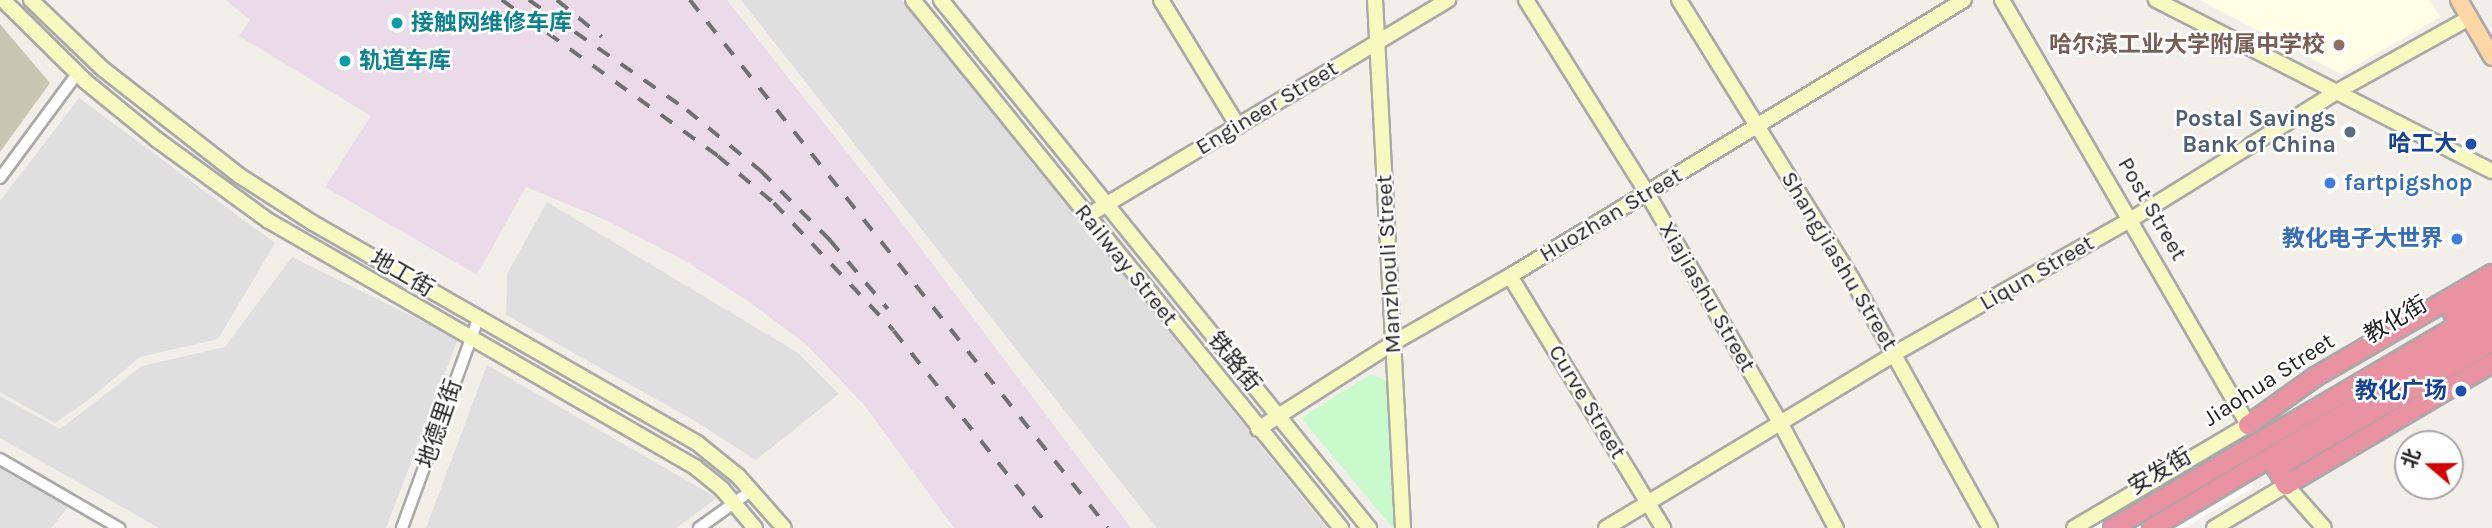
<!DOCTYPE html>
<meta charset="utf-8">
<style>
body{margin:0}
#map{position:relative;width:2492px;height:528px;overflow:hidden;background:#f2efe9;font-family:Karla,"Noto Sans SC",sans-serif}
div>[style]{position:absolute}
[style*='--x']{left:calc(var(--x)*1px);top:calc(var(--y)*1px);width:calc(var(--w)*1px);rotate:calc(var(--a)*1deg)}
.residential>*{inset:0;background:#e0dfdf}
.industrial>*{inset:0;background:#ebdbe8}
.education>*{inset:0;background:#ffffe5}
.construction>*{inset:0;background:#c7c7b4}
.park>*{inset:0;background:#c8facc}
.pier>*{inset:0;background:#fff}
.roads{filter:drop-shadow(2px 0 #a9a9a9) drop-shadow(-2px 0 #a9a9a9) drop-shadow(0 2px #a9a9a9) drop-shadow(0 -2px #a9a9a9)}
.street>*{height:10px;margin:-5px;padding:0 5px;transform-origin:5px;border-radius:5px;background:#fff}
.secondary>*{height:14px;margin:-7px;padding:0 7px;transform-origin:7px;border-radius:7px;background:#f7fabf}
.primary>*{height:16px;margin:-8px;padding:0 8px;transform-origin:8px;border-radius:8px;background:#fcd6a4}
.highway>*{height:18px;margin:-9px;padding:0 9px;transform-origin:9px;border-radius:9px;background:#e892a2}
.rail>*{height:3.5px;margin-top:-1.75px;transform-origin:0;background:repeating-linear-gradient(90deg,#707070 0 14px,transparent 0 28px)}
.dots>*{width:19px;height:19px;translate:-50% -50%;box-sizing:border-box;border:4px solid #fff;border-radius:50%}
span{translate:-50% -50%;white-space:nowrap;text-align:center;line-height:1.15;-webkit-text-stroke:5px #fff;paint-order:stroke}
.culture-label{font-size:23px;color:#0d838f;font-weight:700}
.left{translate:0 -50%;text-align:left}
.education-label{font-size:23px;color:#785e54;font-weight:700}
.right{translate:-100% -50%;text-align:right}
.street-label{font-size:23px;color:#222}
.service-label{font-size:23px;color:#4e5e75;font-weight:700}
.transit-label{font-size:23px;color:#164399;font-weight:700}
.shop-label{font-size:23px;color:#366cbe;font-weight:700}
.north{position:absolute;left:2394px;top:430px;width:70px;height:70px;box-sizing:border-box;background:#fff;border:2px solid #a7a7a7;border-radius:50%;rotate:290deg;font-size:19px;font-weight:700;line-height:28px;text-align:center;color:#222}
.north::after{content:'';display:block;margin:auto;width:24px;height:32px;background:#d40000;clip-path:polygon(50% 0,100% 100%,50% 72%,0 100%)}
</style>
<div id="map">
<div class="residential">
<div style="clip-path:polygon(741px 0,902px 0,1327px 528px,1157px 528px)"></div>
<div style="clip-path:polygon(79px 98px,275px 243px,218px 339px,140px 357px,87px 401px,55px 423px,0 392px,0 201px)"></div>
<div style="clip-path:polygon(547px 202px,798px 353px,839px 394px,756px 460px,695px 421px,506px 315px,507px 274px)"></div>
<div style="clip-path:polygon(292px 257px,458px 339px,386px 528px,159px 528px,0 438px,0 396px,60px 429px,142px 366px,225px 347px)"></div>
<div style="clip-path:polygon(487px 365px,717px 498px,676px 528px,426px 528px)"></div>
<div style="clip-path:polygon(0 467px,68px 507px,51px 528px,0 528px)"></div>
</div>
<div class="industrial">
<div style="clip-path:polygon(226px 0,727px 0,886px 202px,1131px 528px,954px 528px,865px 406px,807px 345px,748px 301px,682px 259px,608px 221px,526px 187px,477px 275px,325px 187px,371px 116px,239px 36px,250px 20px)"></div>
</div>
<div class="education">
<div style="clip-path:polygon(2200px 0,2429px 0,2440px 17px,2341px 74px)"></div>
</div>
<div class="construction">
<div style="clip-path:polygon(0 24px,50px 83px,0 152px)"></div>
</div>
<div class="park">
<div style="clip-path:polygon(1371px 374px,1391px 383px,1398px 528px,1393px 528px,1301px 418px)"></div>
</div>
<div class="pier">
<div style="clip-path:polygon(2224px 447px,2254px 487px,2184px 528px,2088px 528px)"></div>
</div>
<div class="roads">
<div class="street">
<div style="--x:0;--y:178;--w:129;--a:-53.5"></div>
<div style="--x:0;--y:459;--w:138;--a:30.1"></div>
<div style="--x:402;--y:528;--w:222;--a:-70"></div>
<div style="--x:699;--y:528;--w:65;--a:-35.6"></div>
</div>
<div class="secondary">
<div style="--x:3;--y:0;--w:115;--a:44.6"></div>
<div style="--x:85;--y:81;--w:92;--a:39.2"></div>
<div style="--x:156;--y:139;--w:140;--a:36"></div>
<div style="--x:269;--y:221;--w:492;--a:30"></div>
<div style="--x:695;--y:467;--w:35;--a:39"></div>
<div style="--x:722;--y:489;--w:51;--a:49.8"></div>
<div style="--x:31;--y:0;--w:100;--a:43.8"></div>
<div style="--x:103;--y:69;--w:174;--a:38"></div>
<div style="--x:240;--y:176;--w:87;--a:32.8"></div>
<div style="--x:313;--y:223;--w:443;--a:29.8"></div>
<div style="--x:697;--y:443;--w:53;--a:38.8"></div>
<div style="--x:738;--y:476;--w:69;--a:48.5"></div>
<div style="--x:913;--y:0;--w:680;--a:50.97"></div>
<div style="--x:941;--y:0;--w:680;--a:50.97"></div>
<div style="--x:1161;--y:0;--w:148;--a:58.6"></div>
<div style="--x:1375;--y:0;--w:529;--a:86.96"></div>
<div style="--x:1526;--y:0;--w:228;--a:57.9"></div>
<div style="--x:1647;--y:193;--w:265;--a:59.9"></div>
<div style="--x:1780;--y:422;--w:120;--a:62.2"></div>
<div style="--x:1679;--y:0;--w:328;--a:58.2"></div>
<div style="--x:1852;--y:279;--w:285;--a:61"></div>
<div style="--x:2002;--y:0;--w:491;--a:59.9"></div>
<div style="--x:2248;--y:425;--w:202;--a:149.4"></div>
<div style="--x:2156;--y:0;--w:377;--a:27"></div>
<div style="--x:1087;--y:216;--w:421;--a:-30.9"></div>
<div style="--x:1510;--y:276;--w:295;--a:58.7"></div>
<div style="--x:1258;--y:429;--w:160;--a:-32.5"></div>
<div style="--x:1393;--y:343;--w:135;--a:-29.8"></div>
<div style="--x:1510;--y:276;--w:531;--a:-31.3"></div>
<div style="--x:1606;--y:528;--w:336;--a:-31.1"></div>
<div style="--x:1894;--y:354;--w:271;--a:-29.6"></div>
<div style="--x:2130;--y:220;--w:245;--a:-31.8"></div>
<div style="--x:2338;--y:91;--w:150;--a:-29.1"></div>
<div style="--x:2214;--y:528;--w:84;--a:-30.8"></div>
<div style="--x:2286;--y:485;--w:57;--a:48.5"></div>
</div>
<div class="primary">
<div style="--x:2459;--y:0;--w:66;--a:59.9"></div>
</div>
<div class="highway">
<div style="--x:2453;--y:314;--w:45;--a:-30.5"></div>
<div style="--x:2248;--y:425;--w:82;--a:-35.6"></div>
<div style="--x:2315;--y:377;--w:205;--a:-30.2"></div>
<div style="--x:2271;--y:457;--w:32;--a:62"></div>
<div style="--x:2286;--y:485;--w:239;--a:-30.6"></div>
<div style="--x:2276;--y:468;--w:250;--a:-30.3"></div>
<div style="--x:2113;--y:528;--w:439;--a:-30.4"></div>
<div style="--x:2152;--y:528;--w:396;--a:-30.8"></div>
</div>
</div>
<div class="rail">
<div style="--x:502;--y:0;--w:266;--a:35.8"></div>
<div style="--x:718;--y:156;--w:73;--a:40"></div>
<div style="--x:774;--y:203;--w:175;--a:46.8"></div>
<div style="--x:894;--y:331;--w:251;--a:51.6"></div>
<div style="--x:529;--y:0;--w:193;--a:34.8"></div>
<div style="--x:687;--y:110;--w:96;--a:39.5"></div>
<div style="--x:761;--y:171;--w:98;--a:45"></div>
<div style="--x:830;--y:240;--w:90;--a:50"></div>
<div style="--x:557;--y:0;--w:58;--a:39.4"></div>
<div style="--x:690;--y:0;--w:673;--a:51.63"></div>
</div>
<div class="dots">
<div style="left:397px;top:23px;background:#0f9aa8"></div>
<div style="left:2339px;top:45px;background:#8d6e63"></div>
<div style="left:345px;top:61px;background:#0f9aa8"></div>
<div style="left:2350px;top:132px;background:#5c6f8a"></div>
<div style="left:2471px;top:144px;background:#1a4fb4"></div>
<div style="left:2330px;top:183px;background:#3f7fe0"></div>
<div style="left:2457px;top:239px;background:#3f7fe0"></div>
<div style="left:2461px;top:391px;background:#1a4fb4"></div>
</div>
<div class="culture-label">
<span class="left" style="left:411px;top:23px">接触网维修车库</span>
<span class="left" style="left:359px;top:61px">轨道车库</span>
</div>
<div class="education-label">
<span class="right" style="left:2325px;top:45px">哈尔滨工业大学附属中学校</span>
</div>
<div class="street-label">
<span style="left:1267px;top:108px;rotate:-31deg">Engineer Street</span>
<span style="left:2152px;top:209px;rotate:60deg">Post Street</span>
<span style="left:1611px;top:215px;rotate:-31deg">Huozhan Street</span>
<span style="left:1839px;top:261px;rotate:59deg">Shangjiashu Street</span>
<span style="left:1389px;top:264px;rotate:-93deg">Manzhouli Street</span>
<span style="left:1126px;top:265px;rotate:51deg">Railway Street</span>
<span style="left:2037px;top:273px;rotate:-30deg">Liqun Street</span>
<span style="left:402px;top:274px;rotate:30deg">地工街</span>
<span style="left:1707px;top:297px;rotate:60deg">Xiajiashu Street</span>
<span style="left:2396px;top:320px;rotate:-31deg">教化街</span>
<span style="left:1234px;top:362px;rotate:51deg">铁路街</span>
<span style="left:2269px;top:380px;rotate:-33deg">Jiaohua Street</span>
<span style="left:1587px;top:402px;rotate:59deg">Curve Street</span>
<span style="left:440px;top:424px;rotate:-71deg">地德里街</span>
<span style="left:2160px;top:472px;rotate:-31deg">安发街</span>
</div>
<div class="service-label">
<span class="right" style="left:2336px;top:132px">Postal Savings<br>Bank of China</span>
</div>
<div class="transit-label">
<span class="right" style="left:2457px;top:144px">哈工大</span>
<span class="right" style="left:2447px;top:391px">教化广场</span>
</div>
<div class="shop-label">
<span class="left" style="left:2344px;top:183px">fartpigshop</span>
<span class="right" style="left:2443px;top:239px">教化电子大世界</span>
</div>
<div class="north">北</div>
</div>
